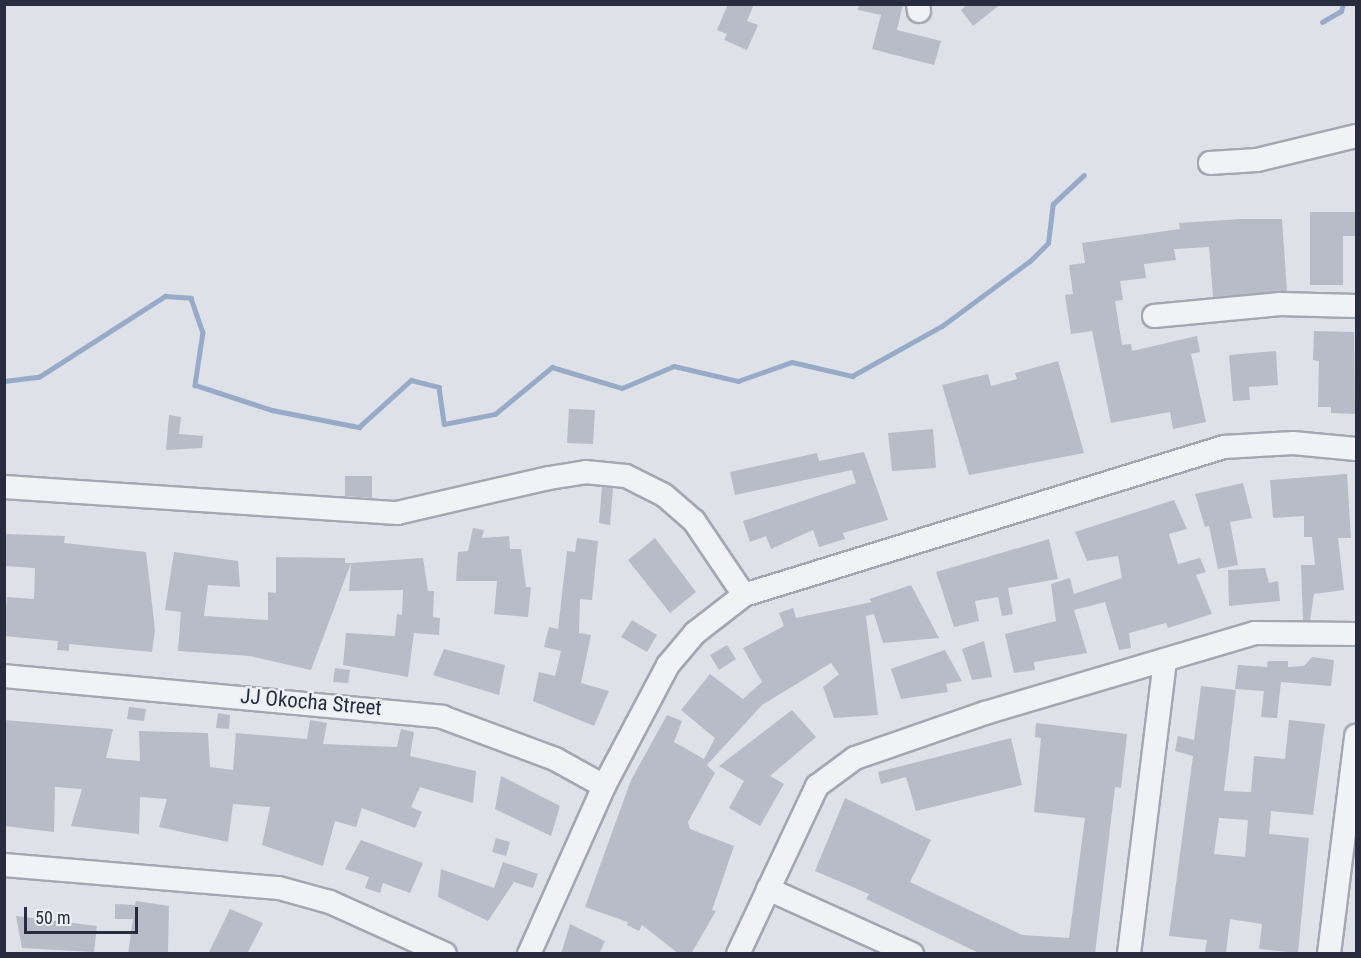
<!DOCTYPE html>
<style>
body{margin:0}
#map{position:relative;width:1361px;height:958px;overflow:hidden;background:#dee1e8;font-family:"Roboto Condensed",sans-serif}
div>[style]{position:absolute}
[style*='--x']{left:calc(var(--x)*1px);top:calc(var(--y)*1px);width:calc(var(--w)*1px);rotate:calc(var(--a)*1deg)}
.stream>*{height:4.5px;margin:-2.25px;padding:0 2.25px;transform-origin:2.25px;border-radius:2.25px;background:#97abc9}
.building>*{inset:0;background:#b8bcc8}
.roads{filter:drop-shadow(2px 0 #a3a7b2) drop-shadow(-2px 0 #a3a7b2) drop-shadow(0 2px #a3a7b2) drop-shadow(0 -2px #a3a7b2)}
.minor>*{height:22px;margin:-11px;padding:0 11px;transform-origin:11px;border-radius:11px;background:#f0f2f6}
span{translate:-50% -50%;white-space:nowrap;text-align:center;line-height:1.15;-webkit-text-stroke:4.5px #edf0f5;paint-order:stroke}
.street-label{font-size:21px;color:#272d3f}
.frame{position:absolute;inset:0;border:6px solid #272d3f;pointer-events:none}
.scale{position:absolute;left:24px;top:907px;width:114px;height:27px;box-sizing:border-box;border:3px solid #272d3f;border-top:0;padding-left:8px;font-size:18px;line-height:21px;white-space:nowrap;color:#272d3f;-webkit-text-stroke:4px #edf0f5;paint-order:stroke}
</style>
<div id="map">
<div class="stream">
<div style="--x:1322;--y:22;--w:22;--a:-30"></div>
<div style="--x:1341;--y:11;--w:7;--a:-74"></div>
<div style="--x:4;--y:381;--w:35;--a:-7"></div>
<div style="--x:39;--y:377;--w:150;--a:-32.7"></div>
<div style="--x:165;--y:296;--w:26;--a:4"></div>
<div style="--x:191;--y:298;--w:36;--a:71"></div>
<div style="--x:203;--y:332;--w:54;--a:98.6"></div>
<div style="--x:195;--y:385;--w:81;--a:18"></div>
<div style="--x:272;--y:410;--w:89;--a:11.1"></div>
<div style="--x:359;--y:427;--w:70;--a:-42.1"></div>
<div style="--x:411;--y:380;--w:29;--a:14"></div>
<div style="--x:439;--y:387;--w:37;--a:82"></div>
<div style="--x:444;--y:424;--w:52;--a:-11.1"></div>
<div style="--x:495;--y:414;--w:74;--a:-39.5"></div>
<div style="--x:552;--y:367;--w:73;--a:16.7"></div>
<div style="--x:622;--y:388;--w:56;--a:-22.9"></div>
<div style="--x:674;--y:366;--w:66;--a:13.2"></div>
<div style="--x:738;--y:381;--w:57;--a:-19.4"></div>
<div style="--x:792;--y:362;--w:62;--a:13.1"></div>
<div style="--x:852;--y:376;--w:103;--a:-29.1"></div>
<div style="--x:942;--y:326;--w:109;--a:-36.5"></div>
<div style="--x:1030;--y:261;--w:25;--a:-45"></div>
<div style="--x:1048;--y:243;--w:39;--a:-83"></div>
<div style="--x:1053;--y:204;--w:42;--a:-43.1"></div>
</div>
<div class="building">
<div style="clip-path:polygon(728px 4px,754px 4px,747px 21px,758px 25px,747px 50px,724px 40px,727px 34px,717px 30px)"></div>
<div style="clip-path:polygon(859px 4px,903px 4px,897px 30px,941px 41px,934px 65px,872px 49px,881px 15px,858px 10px)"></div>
<div style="clip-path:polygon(968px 4px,1001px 4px,973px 26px,961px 10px)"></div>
<div style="clip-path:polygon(1310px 212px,1356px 212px,1356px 236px,1343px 236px,1343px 285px,1310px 285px)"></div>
<div style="clip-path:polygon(1241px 219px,1282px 219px,1287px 291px,1213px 297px,1209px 247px,1174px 249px,1176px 260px,1144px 264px,1146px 278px,1120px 281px,1123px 300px,1115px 301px,1122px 345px,1131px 344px,1132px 351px,1197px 336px,1200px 352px,1191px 354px,1206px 422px,1173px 429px,1170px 412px,1111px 423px,1092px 331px,1071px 334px,1065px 295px,1073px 294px,1069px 265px,1085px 263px,1082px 243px,1180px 229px,1179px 223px)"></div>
<div style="clip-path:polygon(1314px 331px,1354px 332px,1355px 414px,1331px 413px,1331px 407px,1318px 407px,1319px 361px,1313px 360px)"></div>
<div style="clip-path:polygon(1276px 351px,1278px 385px,1249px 387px,1250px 400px,1233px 401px,1229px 355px)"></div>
<div style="clip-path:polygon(1058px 361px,1084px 453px,969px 475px,942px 385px,988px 374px,991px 386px,1017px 379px,1015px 373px)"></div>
<div style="clip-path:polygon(569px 409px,595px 410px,593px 444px,567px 443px)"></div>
<div style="clip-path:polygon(169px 415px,181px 417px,179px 434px,203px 436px,202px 448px,166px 450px)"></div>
<div style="clip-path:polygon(933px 429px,936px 468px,892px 471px,888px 433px)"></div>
<div style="clip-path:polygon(864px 452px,888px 520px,843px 533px,845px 539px,819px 547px,813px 530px,771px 549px,766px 536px,750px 542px,743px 521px,856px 483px,852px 470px,735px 495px,730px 472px,817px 453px,819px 461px)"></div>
<div style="clip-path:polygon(1347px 474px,1351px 538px,1338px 538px,1344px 590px,1314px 594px,1310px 620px,1303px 620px,1301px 565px,1315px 565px,1312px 537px,1304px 537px,1304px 516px,1273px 518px,1270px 480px)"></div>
<div style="clip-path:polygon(345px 476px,372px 476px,372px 498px,345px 496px)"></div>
<div style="clip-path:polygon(1243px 483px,1252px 518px,1230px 522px,1238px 565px,1218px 569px,1209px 526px,1205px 527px,1195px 494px)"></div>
<div style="clip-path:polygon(602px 487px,613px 488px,610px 525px,599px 523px)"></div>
<div style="clip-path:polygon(1174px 500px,1187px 529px,1169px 534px,1178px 564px,1200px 558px,1206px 572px,1196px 575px,1212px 614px,1168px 628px,1166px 623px,1129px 633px,1131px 648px,1119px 650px,1105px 602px,1074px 610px,1087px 653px,1034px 662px,1035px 670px,1014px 673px,1005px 634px,1056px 621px,1051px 584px,1070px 578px,1074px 594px,1122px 578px,1118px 556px,1087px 561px,1075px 532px)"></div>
<div style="clip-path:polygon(473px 528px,484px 530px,482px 538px,509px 536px,510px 549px,521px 549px,526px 587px,531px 587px,528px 617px,494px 614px,497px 581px,456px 581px,458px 552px,468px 551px)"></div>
<div style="clip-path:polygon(4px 534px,65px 536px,64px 543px,146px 552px,155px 630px,152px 652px,69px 644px,69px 651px,57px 650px,58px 641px,4px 636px,7px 597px,34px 599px,35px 568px,4px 566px)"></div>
<div style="clip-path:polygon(577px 538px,598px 541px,592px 600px,580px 599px,579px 633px,591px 635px,581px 683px,609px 691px,594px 726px,533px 701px,539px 672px,555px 676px,561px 651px,544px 647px,549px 627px,558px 629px,567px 551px,575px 552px)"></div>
<div style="clip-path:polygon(655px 538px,696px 592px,670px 613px,628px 560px)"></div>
<div style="clip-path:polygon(1049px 539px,1058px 579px,1008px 588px,1013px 614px,1002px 616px,998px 597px,975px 601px,979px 621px,954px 627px,936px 572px)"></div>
<div style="clip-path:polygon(174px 552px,238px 561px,240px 587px,208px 585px,204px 616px,268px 620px,268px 592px,276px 593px,276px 557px,345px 558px,345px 563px,351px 563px,311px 670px,250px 656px,178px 651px,181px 612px,165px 610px)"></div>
<div style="clip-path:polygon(423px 558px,428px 591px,434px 591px,433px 617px,440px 618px,439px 635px,414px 633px,408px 677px,343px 665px,346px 633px,395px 636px,397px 614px,402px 615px,403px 590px,349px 591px,351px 563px)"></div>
<div style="clip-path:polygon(1265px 568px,1269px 583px,1278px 581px,1280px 601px,1229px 606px,1228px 570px)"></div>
<div style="clip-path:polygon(911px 585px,939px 638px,883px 643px,874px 614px,866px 616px,878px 715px,834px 718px,823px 687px,839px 674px,831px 663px,762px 705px,707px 765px,715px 773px,688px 822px,690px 829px,734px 846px,712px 910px,716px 911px,691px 954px,679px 954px,642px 925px,639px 931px,627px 925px,628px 922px,585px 907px,631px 780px,667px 715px,682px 721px,674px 742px,704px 759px,715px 738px,681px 710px,710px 674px,743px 699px,762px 682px,743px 648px,784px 626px,779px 613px,793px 608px,796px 618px,872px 602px,869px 599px)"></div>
<div style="clip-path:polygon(632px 620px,657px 635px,647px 652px,621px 637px)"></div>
<div style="clip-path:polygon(984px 641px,992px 677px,972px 680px,962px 649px)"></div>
<div style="clip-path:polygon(727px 645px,736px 659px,719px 670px,710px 655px)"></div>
<div style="clip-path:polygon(444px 649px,505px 665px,499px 695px,433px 675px)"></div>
<div style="clip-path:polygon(945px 650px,962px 681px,946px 684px,948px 692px,901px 699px,891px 669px)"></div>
<div style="clip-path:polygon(1312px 657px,1334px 660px,1331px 686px,1281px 682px,1277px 718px,1261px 717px,1264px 691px,1235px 689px,1238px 665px,1267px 667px,1268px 661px,1288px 661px,1288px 667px,1304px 666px)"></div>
<div style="clip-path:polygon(335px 668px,350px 670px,348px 683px,333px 682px)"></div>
<div style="clip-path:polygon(evenodd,1201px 686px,1236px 690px,1224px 791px,1251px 792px,1254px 756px,1285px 759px,1289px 720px,1325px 724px,1313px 815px,1271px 811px,1269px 834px,1309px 838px,1298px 953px,1259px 949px,1262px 924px,1230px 919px,1226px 954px,1205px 952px,1207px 940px,1169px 936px,1193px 756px,1175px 751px,1178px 736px,1194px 740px,1201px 686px,1219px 818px,1248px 820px,1245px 857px,1214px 854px,1219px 818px)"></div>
<div style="clip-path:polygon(129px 707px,146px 709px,144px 721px,127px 719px)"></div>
<div style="clip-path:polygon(792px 710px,816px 737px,770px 776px,784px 784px,760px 826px,729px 808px,744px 781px,719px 766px)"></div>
<div style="clip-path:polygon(218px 713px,230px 715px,229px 729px,216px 728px)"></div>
<div style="clip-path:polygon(4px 720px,113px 729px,106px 758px,140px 761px,139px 731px,208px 733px,210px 767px,233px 770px,236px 733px,307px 739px,310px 720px,327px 723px,323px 744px,397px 747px,401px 729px,414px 732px,410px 756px,476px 771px,473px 803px,420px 787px,411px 807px,422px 812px,415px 828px,362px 808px,356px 827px,335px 821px,323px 866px,262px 845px,270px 807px,233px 804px,228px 842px,159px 827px,167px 799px,140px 797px,139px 834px,71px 826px,82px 789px,55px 787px,54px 832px,4px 826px)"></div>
<div style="clip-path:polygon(1036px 723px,1127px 734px,1121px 788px,1115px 787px,1095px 954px,981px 954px,866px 899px,869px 894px,815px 871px,845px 798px,931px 840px,910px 882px,1022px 935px,1069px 938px,1085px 818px,1034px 812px,1041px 738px,1035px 737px)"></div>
<div style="clip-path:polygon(1011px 738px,1022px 785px,916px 811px,906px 777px,881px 784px,878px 772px)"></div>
<div style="clip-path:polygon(501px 776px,560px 806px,551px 836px,495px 809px)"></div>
<div style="clip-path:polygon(496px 838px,510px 842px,506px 856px,492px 852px)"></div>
<div style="clip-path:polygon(361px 840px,423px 863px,410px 893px,383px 883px,380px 893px,365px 888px,369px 877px,345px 869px)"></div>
<div style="clip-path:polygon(503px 862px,538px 874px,533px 888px,514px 882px,488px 921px,438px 897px,441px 869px,494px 888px)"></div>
<div style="clip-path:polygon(136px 901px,169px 906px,168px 954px,128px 954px,133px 919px,115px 919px,115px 904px,135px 905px)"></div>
<div style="clip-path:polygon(230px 909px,263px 923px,247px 954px,208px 954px)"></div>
<div style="clip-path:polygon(16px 916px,97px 926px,94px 952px,22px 948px)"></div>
<div style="clip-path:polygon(570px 924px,605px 941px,599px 954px,561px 954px)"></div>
</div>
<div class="roads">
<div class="minor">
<div style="--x:918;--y:4;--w:7;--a:82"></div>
<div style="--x:1210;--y:163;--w:47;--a:-3.7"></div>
<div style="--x:1257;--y:160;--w:102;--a:-13.6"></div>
<div style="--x:1154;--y:316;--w:127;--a:-5.4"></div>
<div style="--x:1280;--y:304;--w:76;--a:1.5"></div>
<div style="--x:4;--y:487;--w:394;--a:3.8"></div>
<div style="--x:397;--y:513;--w:156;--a:-13"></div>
<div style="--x:549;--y:478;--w:36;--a:-9"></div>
<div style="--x:585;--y:472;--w:41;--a:5.6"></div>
<div style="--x:626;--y:476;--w:42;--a:26.6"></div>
<div style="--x:664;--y:495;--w:40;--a:41"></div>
<div style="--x:694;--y:521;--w:89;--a:56"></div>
<div style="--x:4;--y:676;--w:440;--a:5.3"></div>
<div style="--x:442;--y:717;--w:121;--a:20.4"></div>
<div style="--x:555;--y:759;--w:56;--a:28.9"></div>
<div style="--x:4;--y:865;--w:276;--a:4.8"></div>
<div style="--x:279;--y:888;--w:53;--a:15.4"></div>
<div style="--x:330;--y:902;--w:126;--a:24.3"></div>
<div style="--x:768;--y:889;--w:158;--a:24.3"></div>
<div style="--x:529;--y:954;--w:184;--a:-65.9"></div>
<div style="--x:604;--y:786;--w:137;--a:-62.1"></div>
<div style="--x:668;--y:665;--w:42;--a:-49.8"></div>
<div style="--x:695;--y:633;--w:62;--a:-37.8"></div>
<div style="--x:744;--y:595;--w:502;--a:-17.14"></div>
<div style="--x:1224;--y:447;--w:69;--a:-3.3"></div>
<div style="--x:1293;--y:443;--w:63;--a:5.4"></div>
<div style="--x:738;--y:954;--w:186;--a:-64.8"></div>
<div style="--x:817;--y:786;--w:47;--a:-36.4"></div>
<div style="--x:855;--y:758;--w:138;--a:-19.1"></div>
<div style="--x:985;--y:713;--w:282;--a:-16.5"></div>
<div style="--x:1255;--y:633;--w:101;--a:0.6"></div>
<div style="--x:1129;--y:954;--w:296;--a:-83"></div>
<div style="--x:1329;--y:954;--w:220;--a:-82.9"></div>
</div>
</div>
<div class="street-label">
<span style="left:311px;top:702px;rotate:5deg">JJ Okocha Street</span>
</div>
<div class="frame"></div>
<div class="scale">50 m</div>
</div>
